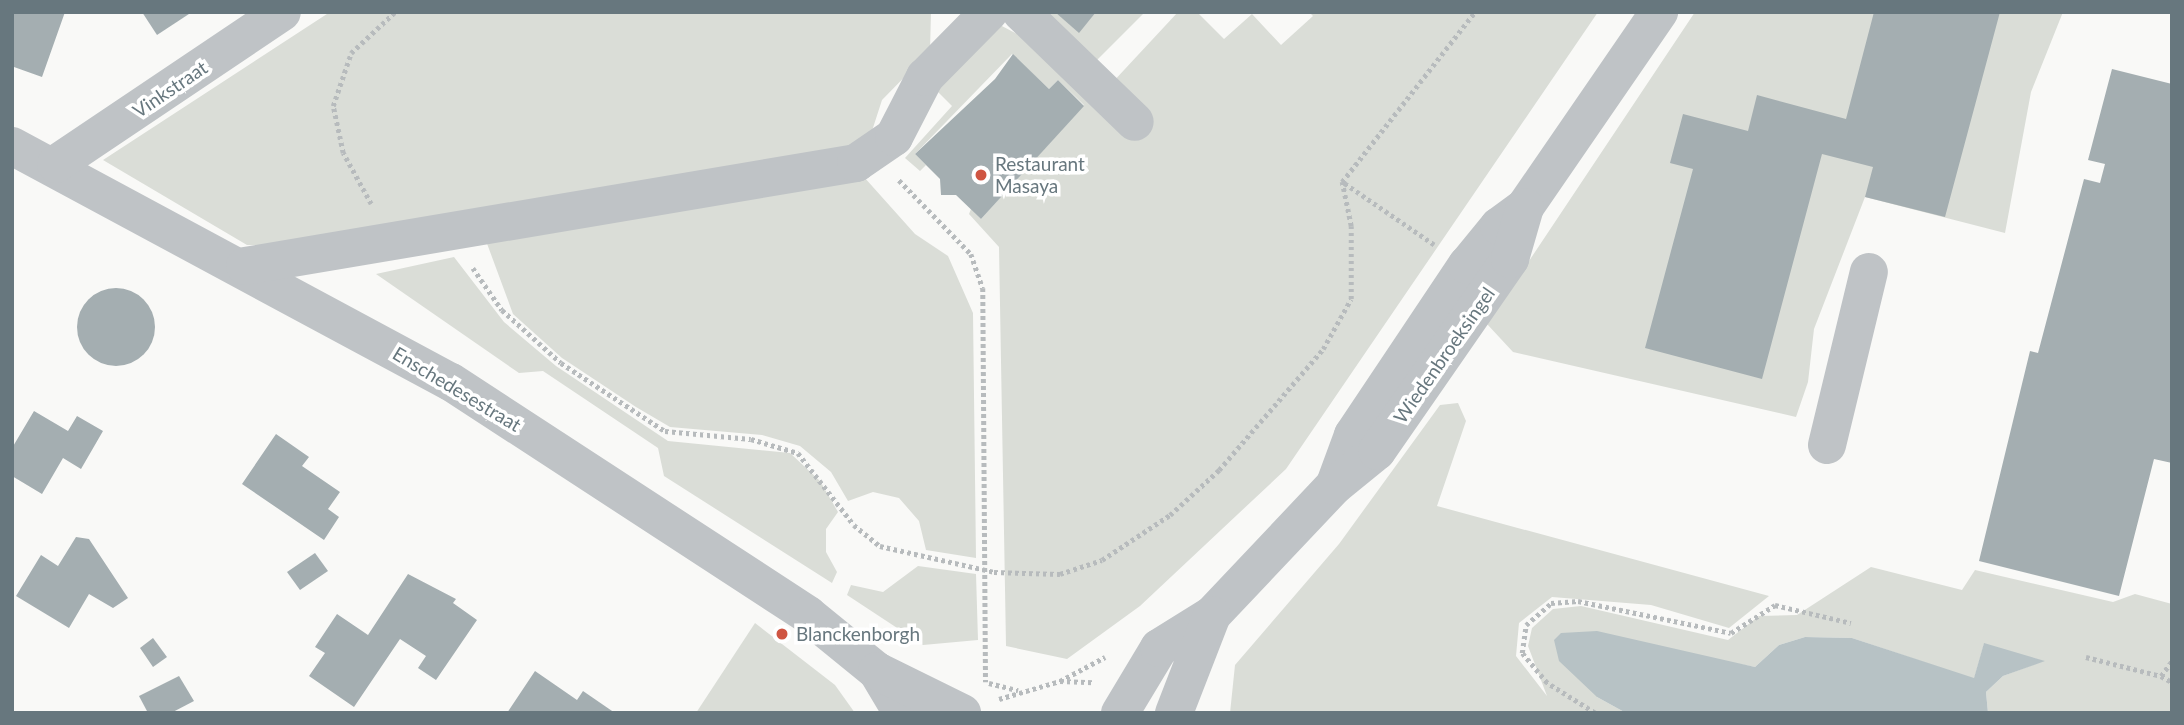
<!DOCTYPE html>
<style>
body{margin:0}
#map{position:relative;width:2184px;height:725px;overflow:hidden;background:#f9f9f7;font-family:Lato,sans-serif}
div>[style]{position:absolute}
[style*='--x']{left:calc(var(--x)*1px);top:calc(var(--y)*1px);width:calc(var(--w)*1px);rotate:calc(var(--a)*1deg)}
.green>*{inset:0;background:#daddd7}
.water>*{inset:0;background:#b7c2c5}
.building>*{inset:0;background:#a4aeb1}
.round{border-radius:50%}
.path>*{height:4.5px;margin-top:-2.25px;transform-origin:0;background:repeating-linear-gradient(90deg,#b7bbbd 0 3.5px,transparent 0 7px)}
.minor>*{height:38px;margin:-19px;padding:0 19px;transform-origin:19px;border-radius:19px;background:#bfc3c6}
.dots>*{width:19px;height:19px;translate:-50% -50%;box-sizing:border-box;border:4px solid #fff;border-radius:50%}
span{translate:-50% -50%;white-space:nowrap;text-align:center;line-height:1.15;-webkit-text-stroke:7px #fff;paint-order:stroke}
.street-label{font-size:19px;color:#67777e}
.poi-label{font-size:19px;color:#67777e}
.left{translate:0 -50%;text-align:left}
.frame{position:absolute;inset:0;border:14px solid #67777e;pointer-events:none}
</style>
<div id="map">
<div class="green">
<div style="clip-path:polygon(330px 12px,931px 12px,930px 51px,882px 100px,871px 134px,850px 157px,276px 246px,247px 245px,103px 160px)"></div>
<div style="clip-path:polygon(1044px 12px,1145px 12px,1095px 62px)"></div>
<div style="clip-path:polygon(1178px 12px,1197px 12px,1224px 39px,1252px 14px,1281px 45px,1313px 16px,1309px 12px,1598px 12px,1286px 469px,1140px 606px,1067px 659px,1006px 646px,999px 247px,969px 214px,971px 209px,981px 219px,1084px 105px,1058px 80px,1049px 89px,1012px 54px,915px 154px,926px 165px,920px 171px,905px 158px,952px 106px,931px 85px,1000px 25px,1111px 84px)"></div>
<div style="clip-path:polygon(1695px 12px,2063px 12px,2031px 92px,2005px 233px,1865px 197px,1814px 329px,1808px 382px,1796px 417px,1513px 352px,1487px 324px)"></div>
<div style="clip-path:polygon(864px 177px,915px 234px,948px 256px,973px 313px,976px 558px,926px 550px,919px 521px,899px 498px,873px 492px,848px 501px,831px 472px,800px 446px,762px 435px,670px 427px,636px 407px,562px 358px,513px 314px,482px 230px)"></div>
<div style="clip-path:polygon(454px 257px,504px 322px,556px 366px,668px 441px,790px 453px,820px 481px,838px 512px,826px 529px,826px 552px,837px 572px,832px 583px,664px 476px,658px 448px,543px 371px,519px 373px,376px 274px)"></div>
<div style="clip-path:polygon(1458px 403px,1466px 421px,1437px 506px,1769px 596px,1729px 628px,1651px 605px,1552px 597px,1519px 623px,1516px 656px,1547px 696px,1528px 646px,1532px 628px,1553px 609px,1581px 606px,1728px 640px,1759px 616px,1797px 615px,1871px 567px,1962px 590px,1975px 570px,2113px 602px,2135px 594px,2172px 604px,2172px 713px,1988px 713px,1986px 692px,2003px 676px,2043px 661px,1984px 644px,1974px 679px,1852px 638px,1805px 637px,1779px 645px,1755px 667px,1718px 660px,1597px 697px,1626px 713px,1230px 713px,1235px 665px,1339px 544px,1440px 405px)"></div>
<div style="clip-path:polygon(918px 566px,976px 574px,978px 640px,923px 645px,847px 595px,851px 585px,883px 592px)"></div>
<div style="clip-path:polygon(755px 623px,835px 685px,855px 713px,696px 713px)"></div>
</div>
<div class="water">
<div style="clip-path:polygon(1597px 631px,1755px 667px,1779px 645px,1805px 637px,1852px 638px,1974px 678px,1984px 643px,2045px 661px,2003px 676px,1986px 692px,1988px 713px,1626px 713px,1597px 697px,1559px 661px,1554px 640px,1561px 633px)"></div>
</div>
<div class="building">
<div style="clip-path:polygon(12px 12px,65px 12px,42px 77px,14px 67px,12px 72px)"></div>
<div style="clip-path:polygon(142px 12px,192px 12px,157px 35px)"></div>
<div style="clip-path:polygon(1055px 12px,1096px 12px,1079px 33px)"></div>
<div style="clip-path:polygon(1874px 12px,2000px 12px,1945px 217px,1865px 197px,1873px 167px,1822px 154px,1762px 379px,1645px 348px,1693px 169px,1670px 163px,1683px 114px,1748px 131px,1757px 95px,1846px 119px)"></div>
<div style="clip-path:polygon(1013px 54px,1049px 89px,1058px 80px,1084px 106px,981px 219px,956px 195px,941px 195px,940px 179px,915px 154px,995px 79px)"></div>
<div style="clip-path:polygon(2112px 69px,2172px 84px,2172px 463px,2154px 459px,2119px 596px,1979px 561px,2030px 351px,2038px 353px,2084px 179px,2100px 183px,2105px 164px,2088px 160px)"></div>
<div class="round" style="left:77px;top:288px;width:78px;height:78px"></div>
<div style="clip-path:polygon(34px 411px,68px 431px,77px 416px,103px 431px,81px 469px,63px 458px,42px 494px,12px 476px,12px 448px)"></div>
<div style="clip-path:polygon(276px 434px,309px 457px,302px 466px,340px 492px,328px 509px,339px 517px,324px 540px,242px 484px)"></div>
<div style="clip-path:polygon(76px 537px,89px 539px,128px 598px,113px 608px,89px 594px,69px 628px,16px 596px,41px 555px,58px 566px)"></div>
<div style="clip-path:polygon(315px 553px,328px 571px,300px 590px,287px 572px)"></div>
<div style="clip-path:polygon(408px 574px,456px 599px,453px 603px,477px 620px,436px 680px,418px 668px,426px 656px,400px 639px,354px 707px,309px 676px,325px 653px,315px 647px,337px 614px,368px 635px)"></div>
<div style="clip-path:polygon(153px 638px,167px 657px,153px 667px,140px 648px)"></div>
<div style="clip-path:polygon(535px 671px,577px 700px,583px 691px,615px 713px,507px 713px)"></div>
<div style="clip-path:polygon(179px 676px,194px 701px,171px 713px,148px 713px,139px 696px)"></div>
</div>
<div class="path">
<div style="--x:899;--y:180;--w:103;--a:45.8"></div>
<div style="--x:971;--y:254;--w:36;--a:71"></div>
<div style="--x:983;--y:288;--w:394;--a:89.6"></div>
<div style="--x:371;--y:204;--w:58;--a:-118.8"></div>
<div style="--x:343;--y:153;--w:48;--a:-102"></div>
<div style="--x:333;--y:106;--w:56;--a:-71.2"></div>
<div style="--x:351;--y:53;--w:60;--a:-43"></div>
<div style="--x:1434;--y:245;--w:112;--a:-145.6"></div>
<div style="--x:1342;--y:182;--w:216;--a:-52"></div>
<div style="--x:473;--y:268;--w:51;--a:55.4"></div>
<div style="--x:502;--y:310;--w:79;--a:41.9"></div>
<div style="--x:561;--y:363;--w:124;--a:33.2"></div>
<div style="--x:665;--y:431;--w:86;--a:5.3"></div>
<div style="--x:751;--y:439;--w:49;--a:16.6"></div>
<div style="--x:798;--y:453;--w:91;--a:52.1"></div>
<div style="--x:854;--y:525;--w:33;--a:39"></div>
<div style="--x:880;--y:546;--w:117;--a:12.8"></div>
<div style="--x:994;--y:572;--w:66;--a:1.7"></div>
<div style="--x:1060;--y:574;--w:44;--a:-18.4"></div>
<div style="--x:1102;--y:560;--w:82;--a:-33.5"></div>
<div style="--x:1170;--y:515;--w:67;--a:-42.6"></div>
<div style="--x:1219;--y:470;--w:160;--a:-49.3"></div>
<div style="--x:1323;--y:349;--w:57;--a:-60.8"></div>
<div style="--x:1351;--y:299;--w:73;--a:-90"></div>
<div style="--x:1351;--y:226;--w:45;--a:-101.6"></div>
<div style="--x:2086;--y:657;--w:77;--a:14.2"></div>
<div style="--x:2161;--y:676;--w:19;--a:-54"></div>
<div style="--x:2161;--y:676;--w:13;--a:29"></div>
<div style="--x:1060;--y:681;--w:51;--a:-28.1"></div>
<div style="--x:989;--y:683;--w:30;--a:14"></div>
<div style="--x:999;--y:699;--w:64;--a:-16.4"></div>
<div style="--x:1060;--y:681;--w:33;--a:2"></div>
<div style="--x:1595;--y:713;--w:57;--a:-148"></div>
<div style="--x:1547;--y:683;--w:39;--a:-130"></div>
<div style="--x:1522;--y:653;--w:28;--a:-82"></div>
<div style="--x:1526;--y:625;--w:33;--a:-41"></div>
<div style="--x:1551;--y:603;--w:27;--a:-4"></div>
<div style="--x:1578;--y:601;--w:156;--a:11.8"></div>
<div style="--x:1731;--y:633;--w:52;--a:-32.5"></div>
<div style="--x:1775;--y:605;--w:78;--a:13.3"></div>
</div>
<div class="minor">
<div style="--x:1021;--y:12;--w:158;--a:44"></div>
<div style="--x:12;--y:146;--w:498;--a:28.3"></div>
<div style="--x:451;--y:382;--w:426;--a:33.1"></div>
<div style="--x:808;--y:615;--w:89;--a:39.1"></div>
<div style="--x:877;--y:671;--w:49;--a:59.2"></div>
<div style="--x:56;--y:164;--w:272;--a:-33.9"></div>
<div style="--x:245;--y:266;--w:620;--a:-9.57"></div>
<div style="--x:856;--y:163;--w:46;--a:-34.4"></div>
<div style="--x:894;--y:137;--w:68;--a:-62.7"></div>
<div style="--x:925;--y:77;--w:91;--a:-45.4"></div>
<div style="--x:1827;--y:445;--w:178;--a:-76.4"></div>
<div style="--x:1335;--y:484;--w:52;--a:-69.8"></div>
<div style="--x:1353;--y:435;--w:205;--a:-56.2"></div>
<div style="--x:1467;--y:265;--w:50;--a:-50.6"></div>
<div style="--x:1499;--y:226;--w:32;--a:-36"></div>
<div style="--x:1525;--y:207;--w:237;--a:-55.5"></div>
<div style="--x:877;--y:671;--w:95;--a:26.3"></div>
<div style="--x:1120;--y:713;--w:76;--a:-59"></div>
<div style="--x:1159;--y:648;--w:62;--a:-31.9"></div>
<div style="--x:1212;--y:615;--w:178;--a:-46.6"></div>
<div style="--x:1334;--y:486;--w:55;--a:-39.1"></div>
<div style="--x:1377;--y:451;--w:234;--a:-55.3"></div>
<div style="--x:1510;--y:259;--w:54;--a:-73.9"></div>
<div style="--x:1174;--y:713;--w:105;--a:-68.8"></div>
</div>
<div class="dots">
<div style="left:981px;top:175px;background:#cf5542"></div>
<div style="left:782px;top:634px;background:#cf5542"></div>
</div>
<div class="street-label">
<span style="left:170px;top:89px;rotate:-34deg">Vinkstraat</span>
<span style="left:1444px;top:355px;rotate:-55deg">Wiedenbroeksingel</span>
<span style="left:457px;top:389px;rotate:31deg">Enschedesestraat</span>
</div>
<div class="poi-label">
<span class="left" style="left:995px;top:175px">Restaurant<br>Masaya</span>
<span class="left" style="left:796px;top:634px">Blanckenborgh</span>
</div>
<div class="frame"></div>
</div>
